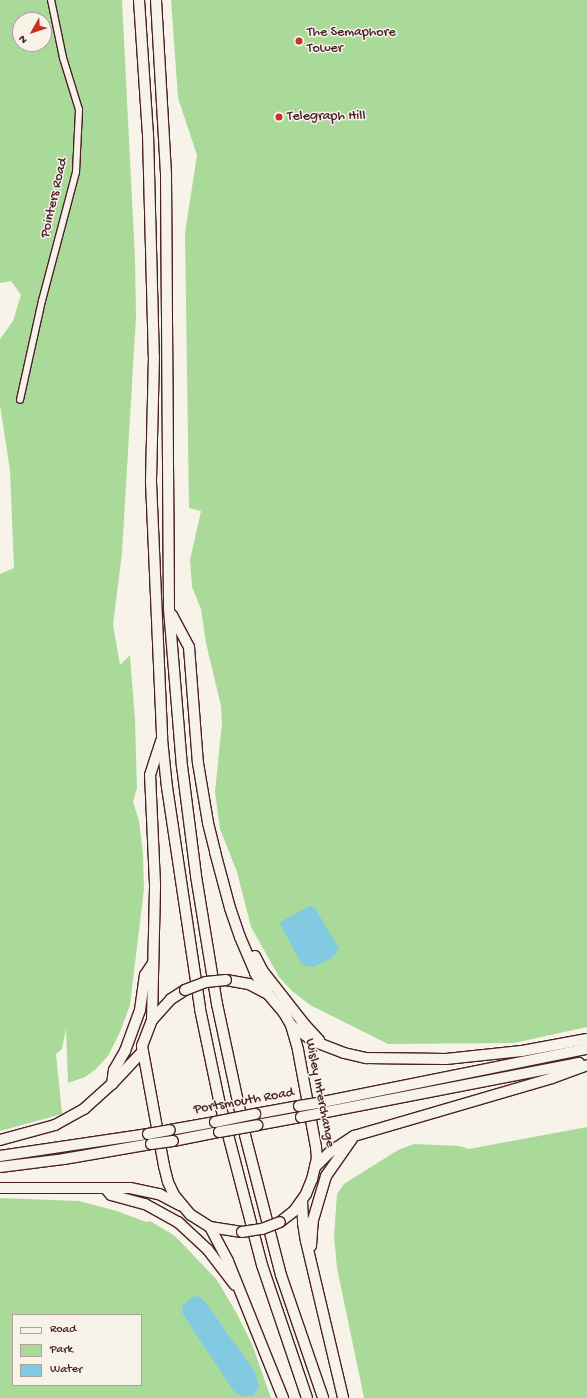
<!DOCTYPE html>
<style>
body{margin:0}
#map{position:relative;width:587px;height:1398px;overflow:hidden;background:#f7f3e8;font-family:"Gochi Hand",sans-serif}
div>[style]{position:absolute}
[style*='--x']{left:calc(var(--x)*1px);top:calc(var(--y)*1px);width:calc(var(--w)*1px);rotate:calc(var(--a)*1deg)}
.green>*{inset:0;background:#aada9a}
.water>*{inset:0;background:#81cae2}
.roads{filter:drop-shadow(1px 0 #4a1f2b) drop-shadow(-1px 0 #4a1f2b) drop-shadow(0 1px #4a1f2b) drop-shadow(0 -1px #4a1f2b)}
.street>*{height:5.5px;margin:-2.75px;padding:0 2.75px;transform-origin:2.75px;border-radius:2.75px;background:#f7f3e8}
.highway>*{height:10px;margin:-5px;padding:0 5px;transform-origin:5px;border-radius:5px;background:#f7f3e8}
.bridges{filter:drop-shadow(1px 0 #4a1f2b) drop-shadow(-1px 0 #4a1f2b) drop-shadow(0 1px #4a1f2b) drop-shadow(0 -1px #4a1f2b)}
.highway-bridge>*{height:10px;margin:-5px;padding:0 5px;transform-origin:5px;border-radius:5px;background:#f7f3e8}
.dots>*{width:11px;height:11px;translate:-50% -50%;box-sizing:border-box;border:2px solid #f7f3e8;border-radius:50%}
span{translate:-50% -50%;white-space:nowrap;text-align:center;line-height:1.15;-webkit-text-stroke:3px #f7f3e8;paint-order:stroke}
.poi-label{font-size:14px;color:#4a1f2b}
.left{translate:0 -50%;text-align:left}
.street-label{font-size:14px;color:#4a1f2b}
.legend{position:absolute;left:12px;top:1314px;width:130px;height:72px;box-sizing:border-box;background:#f7f3e8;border:1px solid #b29e9c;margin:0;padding:5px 7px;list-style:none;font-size:12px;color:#4a1f2b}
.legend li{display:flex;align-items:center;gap:8px;height:20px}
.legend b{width:20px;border:1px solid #b29e9c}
.north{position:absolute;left:12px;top:12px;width:40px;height:40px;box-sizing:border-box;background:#f7f3e8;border:1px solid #b29e9c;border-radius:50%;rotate:231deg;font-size:11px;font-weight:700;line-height:16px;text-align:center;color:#4a1f2b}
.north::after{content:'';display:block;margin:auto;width:14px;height:18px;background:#c8321e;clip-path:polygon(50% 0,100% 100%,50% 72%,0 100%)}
</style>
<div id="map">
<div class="green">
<div style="clip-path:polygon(evenodd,0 0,122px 0,135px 259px,136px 316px,122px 553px,113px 625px,120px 665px,130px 655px,135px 721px,137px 788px,133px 802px,139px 821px,143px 854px,144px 889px,130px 1005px,120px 1032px,108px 1056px,96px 1069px,85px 1077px,68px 1083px,66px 1029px,62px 1049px,56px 1054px,62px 1114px,0 1131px,0 574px,14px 568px,10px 470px,0 405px,0 339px,13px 321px,21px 295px,11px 281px,0 283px,0 0,20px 20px,44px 20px,44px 44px,20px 44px,20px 20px)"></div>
<div style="clip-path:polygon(171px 0,587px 0,587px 1027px,514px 1043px,388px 1044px,310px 1005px,292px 991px,279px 977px,251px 927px,237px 872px,220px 829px,215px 792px,222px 723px,221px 706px,206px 643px,201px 609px,192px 587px,190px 560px,201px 511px,189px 508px,185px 233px,197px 155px,178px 98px)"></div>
<div style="clip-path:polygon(587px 1127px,587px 1398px,364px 1398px,337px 1268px,334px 1236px,337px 1194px,344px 1184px,398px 1150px,414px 1144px,459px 1146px,469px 1149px)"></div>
<div style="clip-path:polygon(evenodd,0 1198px,79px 1201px,117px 1211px,146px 1222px,150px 1221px,175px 1236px,217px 1280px,236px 1312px,252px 1344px,271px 1398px,0 1398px,0 1198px,13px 1315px,141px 1315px,141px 1385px,13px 1385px,13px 1315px)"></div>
</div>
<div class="water">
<div style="clip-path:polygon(309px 906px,315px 908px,339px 949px,333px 957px,313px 967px,306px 966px,301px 963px,280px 924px,282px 921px)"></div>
<div style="clip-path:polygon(194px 1296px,200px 1297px,206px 1303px,255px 1372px,259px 1387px,253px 1396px,241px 1396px,233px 1390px,186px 1319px,182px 1312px,183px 1305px)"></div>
</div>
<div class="roads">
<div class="street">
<div style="--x:20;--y:400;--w:101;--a:-77.5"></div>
<div style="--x:42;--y:301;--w:133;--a:-75.2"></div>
<div style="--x:76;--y:172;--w:62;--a:-87.2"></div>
<div style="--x:79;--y:110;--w:54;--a:-107.1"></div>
<div style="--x:63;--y:58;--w:59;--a:-101.7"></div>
</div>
<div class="highway">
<div style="--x:139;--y:0;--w:134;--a:86.2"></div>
<div style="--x:148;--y:134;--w:223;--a:88.5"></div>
<div style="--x:154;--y:357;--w:125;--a:91.4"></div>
<div style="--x:151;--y:482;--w:257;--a:87.5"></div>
<div style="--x:162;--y:739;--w:48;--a:84.1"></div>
<div style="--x:167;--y:787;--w:224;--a:81.5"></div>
<div style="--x:200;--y:1009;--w:93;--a:78.2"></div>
<div style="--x:219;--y:1100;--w:171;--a:75.4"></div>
<div style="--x:262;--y:1265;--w:140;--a:71.3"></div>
<div style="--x:156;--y:0;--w:176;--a:86.7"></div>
<div style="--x:166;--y:176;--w:433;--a:89.6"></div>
<div style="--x:169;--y:609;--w:158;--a:85.3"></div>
<div style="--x:182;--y:766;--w:111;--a:82.7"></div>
<div style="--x:196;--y:876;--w:130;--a:80.7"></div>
<div style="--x:217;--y:1004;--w:134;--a:77.9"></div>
<div style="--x:245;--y:1135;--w:145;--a:75.6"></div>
<div style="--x:281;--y:1275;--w:130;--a:71.1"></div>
<div style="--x:172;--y:615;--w:36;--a:62"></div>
<div style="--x:189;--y:647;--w:116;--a:85.6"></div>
<div style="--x:198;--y:763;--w:61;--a:80.5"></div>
<div style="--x:208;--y:823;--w:30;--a:76"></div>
<div style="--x:215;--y:852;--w:58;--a:75"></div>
<div style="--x:230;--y:908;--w:31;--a:71"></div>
<div style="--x:240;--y:937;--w:39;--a:67"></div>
<div style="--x:255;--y:973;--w:25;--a:58"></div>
<div style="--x:255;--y:956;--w:16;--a:63"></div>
<div style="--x:262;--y:970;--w:70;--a:52"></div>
<div style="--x:305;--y:1025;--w:21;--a:47"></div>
<div style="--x:226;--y:980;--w:23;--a:10"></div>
<div style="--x:249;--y:984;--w:21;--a:28"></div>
<div style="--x:268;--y:994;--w:25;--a:50"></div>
<div style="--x:284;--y:1013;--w:14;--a:60"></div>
<div style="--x:291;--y:1025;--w:26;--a:74"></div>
<div style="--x:298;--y:1050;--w:99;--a:79.5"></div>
<div style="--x:316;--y:1147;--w:11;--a:85"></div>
<div style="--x:317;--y:1158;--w:22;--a:103"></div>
<div style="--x:312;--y:1179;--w:16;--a:112"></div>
<div style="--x:306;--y:1194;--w:21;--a:125"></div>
<div style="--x:294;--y:1211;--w:18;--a:142"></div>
<div style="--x:185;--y:990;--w:17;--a:147"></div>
<div style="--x:171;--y:999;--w:28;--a:132"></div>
<div style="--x:152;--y:1020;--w:28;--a:111"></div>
<div style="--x:142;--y:1046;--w:122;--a:79.6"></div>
<div style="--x:164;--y:1166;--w:16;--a:76"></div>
<div style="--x:168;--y:1182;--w:14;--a:65"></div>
<div style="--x:174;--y:1195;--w:26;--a:50"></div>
<div style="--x:191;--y:1215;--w:22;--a:32"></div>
<div style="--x:210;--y:1227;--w:32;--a:9"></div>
<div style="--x:152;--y:1020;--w:136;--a:-88.7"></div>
<div style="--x:155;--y:884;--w:109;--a:-92.6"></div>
<div style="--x:150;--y:775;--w:36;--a:-72"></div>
<div style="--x:291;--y:1025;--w:27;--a:36"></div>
<div style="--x:313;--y:1041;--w:33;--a:21"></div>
<div style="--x:344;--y:1053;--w:23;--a:13"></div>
<div style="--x:366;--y:1058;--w:80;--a:0.7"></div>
<div style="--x:446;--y:1059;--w:76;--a:-6"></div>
<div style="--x:522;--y:1051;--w:66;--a:-10.5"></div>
<div style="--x:112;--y:1084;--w:14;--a:-82"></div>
<div style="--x:114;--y:1070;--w:22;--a:-60"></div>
<div style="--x:125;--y:1051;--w:44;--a:-69.9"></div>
<div style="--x:140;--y:1010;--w:35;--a:-82"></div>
<div style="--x:145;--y:975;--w:14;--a:-56"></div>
<div style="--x:318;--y:1103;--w:274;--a:-11.4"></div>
<div style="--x:321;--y:1113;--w:263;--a:-11"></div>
<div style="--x:255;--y:1114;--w:45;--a:-10.3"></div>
<div style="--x:257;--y:1125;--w:45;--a:-10.3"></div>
<div style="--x:170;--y:1130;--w:46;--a:-10.1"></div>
<div style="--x:0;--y:1140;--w:57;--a:-15.3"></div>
<div style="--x:55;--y:1125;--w:33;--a:-29"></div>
<div style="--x:84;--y:1109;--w:38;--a:-42"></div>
<div style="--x:112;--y:1084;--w:44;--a:-46.8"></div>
<div style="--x:173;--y:1141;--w:47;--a:-11.1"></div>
<div style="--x:0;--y:1156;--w:150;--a:-8.5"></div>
<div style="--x:0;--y:1167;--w:64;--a:-7.1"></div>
<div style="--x:64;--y:1159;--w:88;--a:-9.8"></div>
<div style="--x:315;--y:1167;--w:21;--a:-45"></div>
<div style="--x:330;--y:1152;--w:29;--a:-34"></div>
<div style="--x:354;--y:1136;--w:206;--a:-16.3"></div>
<div style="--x:552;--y:1078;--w:37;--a:-20"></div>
<div style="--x:0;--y:1188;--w:130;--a:0"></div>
<div style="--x:130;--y:1188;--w:30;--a:12"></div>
<div style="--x:159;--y:1194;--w:24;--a:28"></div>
<div style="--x:105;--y:1188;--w:9;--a:49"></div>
<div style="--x:111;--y:1195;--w:35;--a:15"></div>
<div style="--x:145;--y:1204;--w:38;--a:29"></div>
<div style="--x:178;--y:1222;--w:41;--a:43"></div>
<div style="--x:208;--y:1250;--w:44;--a:52.4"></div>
<div style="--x:302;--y:1201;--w:22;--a:87"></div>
<div style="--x:303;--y:1223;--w:18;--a:81"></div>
<div style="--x:306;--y:1241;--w:161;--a:76.7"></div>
<div style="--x:210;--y:1227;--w:38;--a:62"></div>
<div style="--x:228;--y:1261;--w:148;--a:68.1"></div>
<div style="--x:311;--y:1246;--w:26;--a:-86"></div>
<div style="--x:313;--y:1220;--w:46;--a:-73.5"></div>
<div style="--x:326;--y:1176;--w:45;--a:-54.9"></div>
</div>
</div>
<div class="bridges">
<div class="highway-bridge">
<div style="--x:185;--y:990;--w:22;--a:-21"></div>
<div style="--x:206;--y:982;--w:20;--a:-6"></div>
<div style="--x:299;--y:1106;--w:19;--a:-9"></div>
<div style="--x:301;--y:1117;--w:20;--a:-11"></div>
<div style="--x:215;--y:1122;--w:41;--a:-11.3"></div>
<div style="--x:219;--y:1132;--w:39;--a:-10"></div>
<div style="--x:148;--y:1134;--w:22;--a:-10"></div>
<div style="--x:151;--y:1144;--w:22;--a:-8"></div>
<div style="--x:242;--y:1232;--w:20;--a:-9"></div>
<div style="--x:262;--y:1229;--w:19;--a:-21"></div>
</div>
</div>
<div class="dots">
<div style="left:299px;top:41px;background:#c8321e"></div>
<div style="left:279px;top:117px;background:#c8321e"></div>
</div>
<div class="poi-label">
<span class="left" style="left:307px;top:41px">The Semaphore<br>Tower</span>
<span class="left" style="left:287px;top:117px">Telegraph Hill</span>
</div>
<div class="street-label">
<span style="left:55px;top:198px;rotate:-77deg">Pointers Road</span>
<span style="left:319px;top:1093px;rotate:79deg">Wisley Interchange</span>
<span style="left:244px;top:1102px;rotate:-10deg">Portsmouth Road</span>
</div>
<ul class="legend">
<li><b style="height:5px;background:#f7f3e8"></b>Road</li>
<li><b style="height:11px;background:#aada9a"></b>Park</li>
<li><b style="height:11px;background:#81cae2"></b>Water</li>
</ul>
<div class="north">N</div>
</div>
